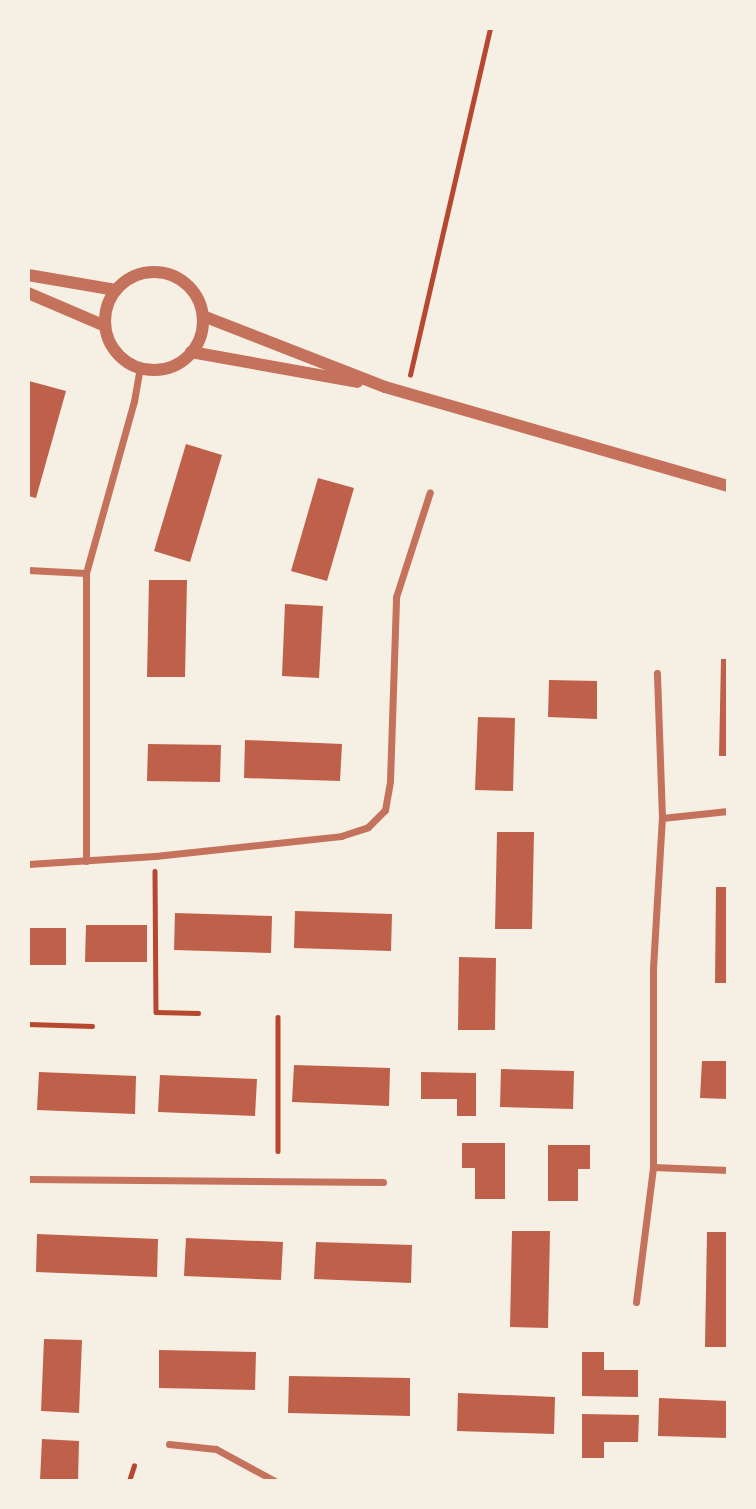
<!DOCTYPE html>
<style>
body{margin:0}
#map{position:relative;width:756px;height:1509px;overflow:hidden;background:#f6efe4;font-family:Poppins,sans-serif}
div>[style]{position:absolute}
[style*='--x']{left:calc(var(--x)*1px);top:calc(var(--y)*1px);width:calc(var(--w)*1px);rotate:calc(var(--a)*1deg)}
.building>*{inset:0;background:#bf614a}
.path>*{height:4.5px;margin:-2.25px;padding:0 2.25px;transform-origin:2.25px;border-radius:2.25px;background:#b5482f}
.minor>*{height:7px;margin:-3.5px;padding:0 3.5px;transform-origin:3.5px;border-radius:3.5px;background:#c5725c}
.tertiary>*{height:12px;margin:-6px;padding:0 6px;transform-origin:6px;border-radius:6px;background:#c5725c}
.tertiary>.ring{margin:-6px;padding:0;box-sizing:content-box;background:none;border:12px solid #c5725c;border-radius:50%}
span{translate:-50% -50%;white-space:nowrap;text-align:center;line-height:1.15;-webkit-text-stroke:5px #f6efe4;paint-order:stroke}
.frame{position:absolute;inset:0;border:30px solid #f6efe4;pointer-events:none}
</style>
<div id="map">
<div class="building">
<div style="clip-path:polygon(29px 381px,66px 391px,36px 498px,28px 496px)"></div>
<div style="clip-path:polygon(186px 444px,222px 455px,190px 562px,154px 551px)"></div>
<div style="clip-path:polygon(318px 478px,354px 488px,327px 581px,291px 571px)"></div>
<div style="clip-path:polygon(149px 580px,187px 580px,185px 677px,147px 677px)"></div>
<div style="clip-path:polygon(285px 604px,323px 606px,319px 678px,282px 676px)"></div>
<div style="clip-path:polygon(721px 659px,728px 659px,728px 756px,719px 756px)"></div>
<div style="clip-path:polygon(549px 680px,597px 681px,597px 719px,548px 717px)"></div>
<div style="clip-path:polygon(478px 717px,515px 718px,513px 791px,475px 790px)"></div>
<div style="clip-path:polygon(245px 740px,342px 744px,340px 781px,244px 778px)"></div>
<div style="clip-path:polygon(148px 744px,221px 745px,220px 782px,147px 781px)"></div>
<div style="clip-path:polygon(497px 832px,534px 832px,532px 929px,495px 929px)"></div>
<div style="clip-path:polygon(716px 887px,728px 887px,728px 983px,715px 983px)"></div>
<div style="clip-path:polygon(295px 911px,392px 914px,391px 951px,294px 948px)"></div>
<div style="clip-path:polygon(175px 913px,272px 916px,271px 953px,174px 950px)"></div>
<div style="clip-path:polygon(86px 925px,147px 925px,147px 962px,85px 962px)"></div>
<div style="clip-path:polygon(28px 928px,66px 928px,66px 965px,28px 965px)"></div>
<div style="clip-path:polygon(459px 957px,496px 958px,495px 1030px,458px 1030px)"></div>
<div style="clip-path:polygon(702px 1061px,728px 1061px,728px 1099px,700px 1098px)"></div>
<div style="clip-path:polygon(294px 1065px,390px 1068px,389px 1106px,292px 1102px)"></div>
<div style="clip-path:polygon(501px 1069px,574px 1071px,573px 1109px,500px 1107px)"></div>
<div style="clip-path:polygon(39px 1072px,136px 1076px,135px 1114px,37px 1110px)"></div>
<div style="clip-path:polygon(421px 1072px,476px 1073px,476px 1116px,457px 1116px,457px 1099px,421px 1099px)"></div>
<div style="clip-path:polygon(160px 1075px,257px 1079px,255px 1116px,158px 1112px)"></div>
<div style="clip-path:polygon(462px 1143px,505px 1143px,505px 1199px,475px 1199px,475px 1168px,462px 1168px)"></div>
<div style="clip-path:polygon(548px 1145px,590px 1145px,590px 1169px,578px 1169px,578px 1201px,548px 1201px)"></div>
<div style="clip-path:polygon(512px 1231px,550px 1231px,548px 1328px,510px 1327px)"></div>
<div style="clip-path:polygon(707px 1232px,728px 1232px,728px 1347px,705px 1347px)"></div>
<div style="clip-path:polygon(37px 1234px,158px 1239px,157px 1277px,36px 1272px)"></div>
<div style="clip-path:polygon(186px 1238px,283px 1242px,281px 1280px,184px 1276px)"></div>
<div style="clip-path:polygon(316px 1242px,412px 1245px,411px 1283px,314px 1279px)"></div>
<div style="clip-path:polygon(44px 1339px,82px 1340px,79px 1413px,41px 1411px)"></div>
<div style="clip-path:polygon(159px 1350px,256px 1352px,255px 1390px,159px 1388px)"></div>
<div style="clip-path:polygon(582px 1352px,604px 1352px,604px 1370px,638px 1370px,638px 1397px,582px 1396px)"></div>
<div style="clip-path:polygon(289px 1376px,410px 1378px,410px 1416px,288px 1413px)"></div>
<div style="clip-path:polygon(458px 1393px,555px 1397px,554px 1434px,457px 1431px)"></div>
<div style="clip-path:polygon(659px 1398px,728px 1401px,728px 1438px,658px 1436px)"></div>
<div style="clip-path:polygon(582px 1414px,639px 1415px,638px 1442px,604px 1442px,604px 1458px,582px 1458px)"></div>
<div style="clip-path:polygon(42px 1439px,79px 1441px,78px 1481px,40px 1481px)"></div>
</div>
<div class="path">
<div style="--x:410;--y:375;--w:356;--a:-77"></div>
<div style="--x:155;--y:871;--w:141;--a:89.6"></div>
<div style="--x:156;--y:1012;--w:42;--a:1.4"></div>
<div style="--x:278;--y:1017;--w:134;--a:90"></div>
<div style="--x:28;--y:1024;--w:64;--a:1.8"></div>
<div style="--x:129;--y:1481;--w:16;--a:-72"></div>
</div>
<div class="minor">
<div style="--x:28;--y:570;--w:58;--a:3"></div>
<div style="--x:662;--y:818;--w:66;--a:-6.1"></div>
<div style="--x:86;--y:861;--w:288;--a:-90"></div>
<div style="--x:86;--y:573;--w:179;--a:-74.4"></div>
<div style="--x:134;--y:401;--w:34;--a:-80"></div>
<div style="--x:28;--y:864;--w:127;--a:-3.6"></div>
<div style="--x:155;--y:856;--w:187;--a:-6.1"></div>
<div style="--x:341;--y:836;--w:28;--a:-18"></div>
<div style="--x:368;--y:827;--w:24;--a:-45"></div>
<div style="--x:385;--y:810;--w:29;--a:-80"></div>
<div style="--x:390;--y:781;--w:184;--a:-88.1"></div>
<div style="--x:396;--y:597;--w:110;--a:-72.1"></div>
<div style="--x:653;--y:1167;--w:75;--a:2.3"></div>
<div style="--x:28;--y:1179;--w:355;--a:0.5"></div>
<div style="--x:636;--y:1302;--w:136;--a:-82.8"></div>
<div style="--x:653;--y:1167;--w:199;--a:-90"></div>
<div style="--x:653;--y:968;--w:150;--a:-86.6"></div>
<div style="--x:662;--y:818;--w:145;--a:-92"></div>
<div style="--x:169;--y:1444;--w:47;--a:6.1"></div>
<div style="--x:216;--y:1449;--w:67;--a:28.5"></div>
</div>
<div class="tertiary">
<div class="ring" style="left:105px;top:272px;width:86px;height:86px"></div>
<div style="--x:28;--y:275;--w:89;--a:9.7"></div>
<div style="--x:28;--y:293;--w:84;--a:23.2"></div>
<div style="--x:203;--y:316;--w:195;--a:21.3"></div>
<div style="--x:385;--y:387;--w:357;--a:16.1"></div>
<div style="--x:191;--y:352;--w:169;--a:10.2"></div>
</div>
<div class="frame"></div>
</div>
